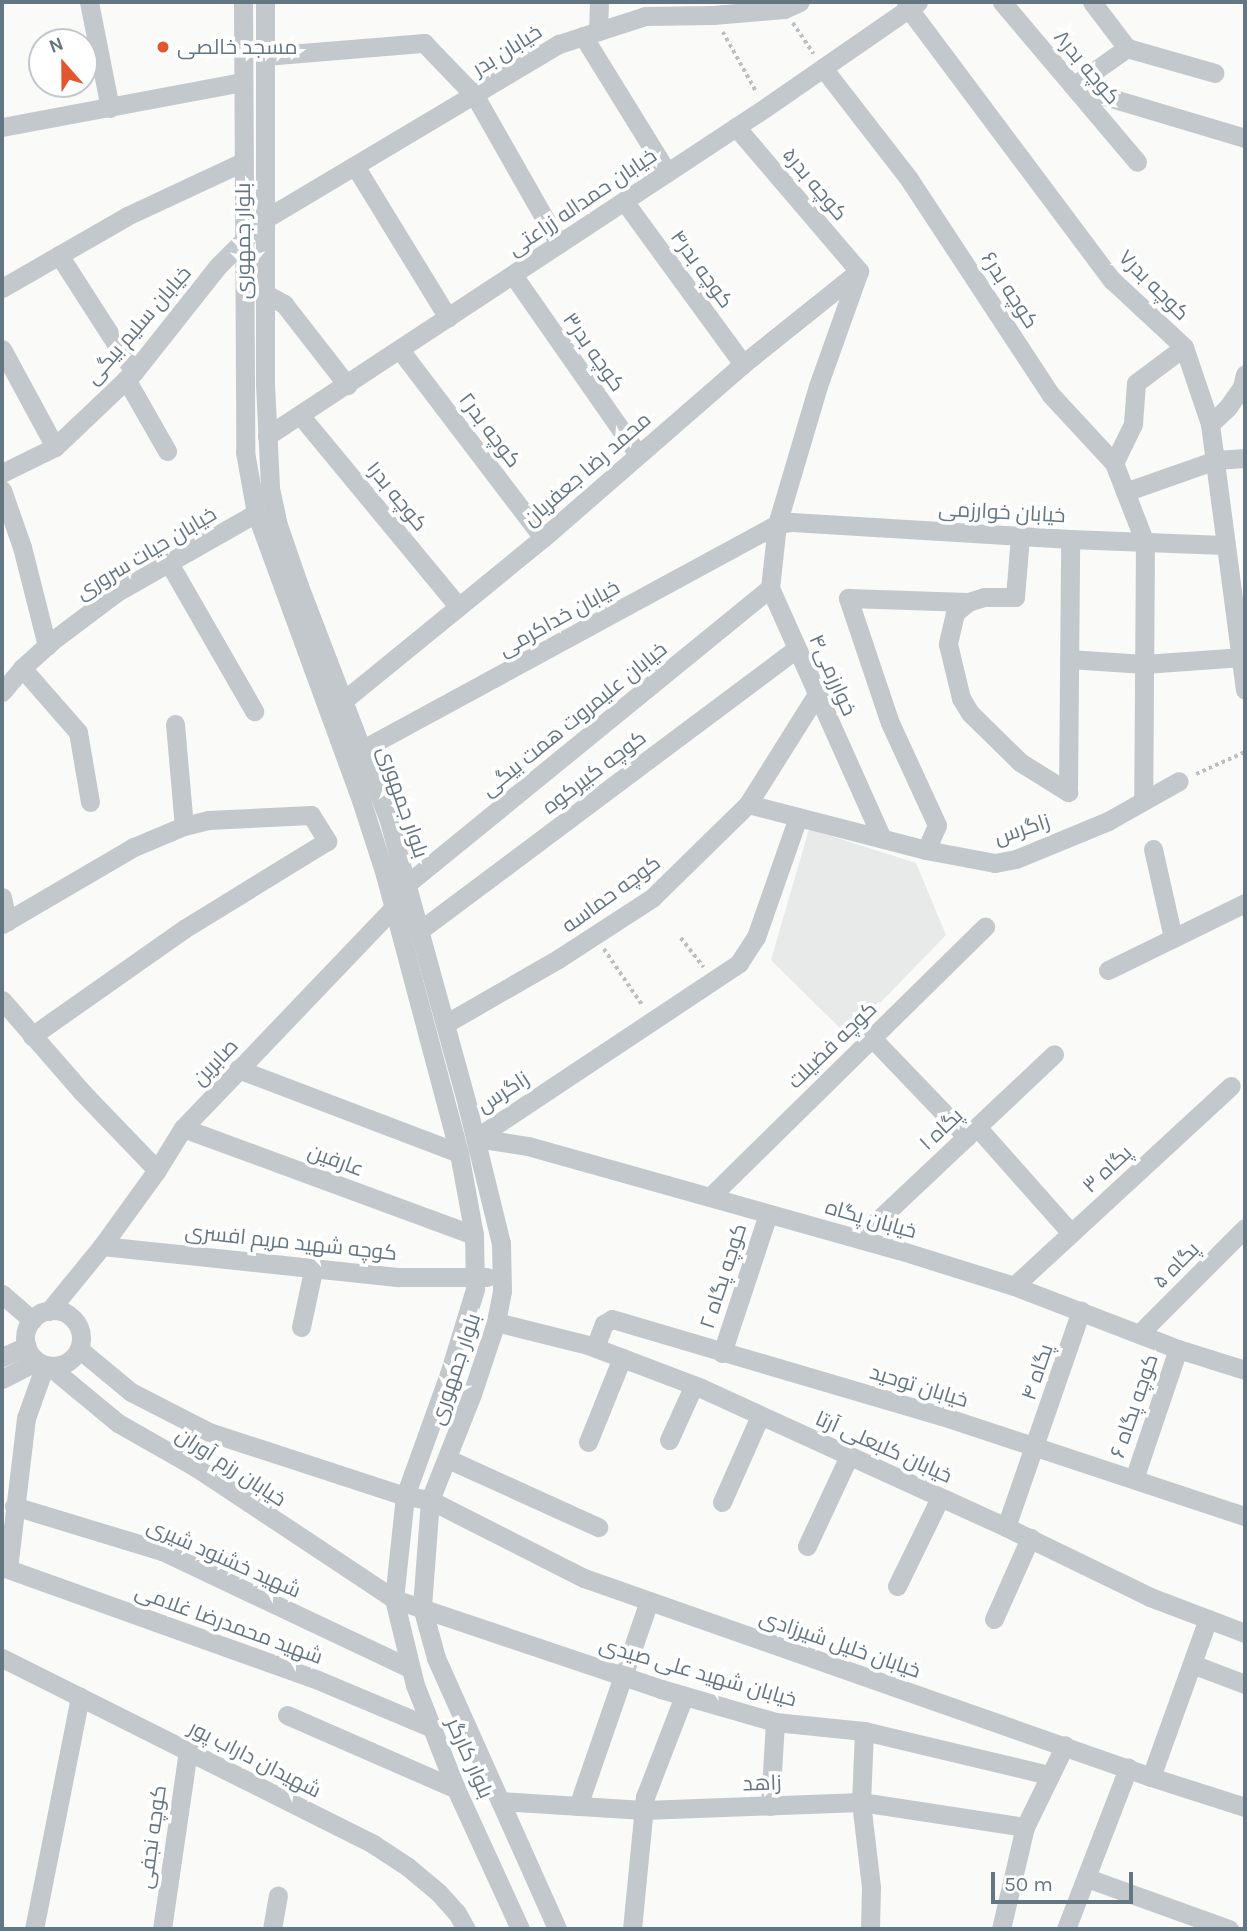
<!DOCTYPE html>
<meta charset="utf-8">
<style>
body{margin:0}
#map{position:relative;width:1247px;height:1931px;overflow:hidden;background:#fafaf8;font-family:Karla,Cairo,sans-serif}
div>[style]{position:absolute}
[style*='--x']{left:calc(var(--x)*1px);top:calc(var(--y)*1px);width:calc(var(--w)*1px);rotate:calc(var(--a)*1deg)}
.built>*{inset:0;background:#e8e9e9}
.path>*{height:3.5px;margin-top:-1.75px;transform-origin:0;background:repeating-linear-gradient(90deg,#bbbfc2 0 3.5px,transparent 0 7px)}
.minor>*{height:19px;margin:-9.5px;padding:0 9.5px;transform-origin:9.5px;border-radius:9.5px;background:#c3c8cc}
.minor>.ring{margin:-9.5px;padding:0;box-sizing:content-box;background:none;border:19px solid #c3c8cc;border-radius:50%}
.dots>*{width:19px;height:19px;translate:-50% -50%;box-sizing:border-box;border:4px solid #fff;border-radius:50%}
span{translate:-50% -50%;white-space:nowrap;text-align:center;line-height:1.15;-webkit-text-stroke:7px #fff;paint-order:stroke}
.poi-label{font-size:21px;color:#657683}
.left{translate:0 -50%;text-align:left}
.street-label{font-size:21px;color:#657683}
.frame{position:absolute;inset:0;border:4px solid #657683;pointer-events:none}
.north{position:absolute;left:28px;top:28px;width:70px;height:70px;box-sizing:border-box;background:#fff;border:2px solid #c1c8cd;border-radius:50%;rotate:339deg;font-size:19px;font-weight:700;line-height:28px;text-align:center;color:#657683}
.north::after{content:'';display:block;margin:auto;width:24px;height:32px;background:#e4572e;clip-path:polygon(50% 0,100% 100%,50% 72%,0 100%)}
.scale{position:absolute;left:991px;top:1872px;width:142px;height:32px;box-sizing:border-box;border:4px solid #657683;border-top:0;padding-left:9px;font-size:21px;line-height:24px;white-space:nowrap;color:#657683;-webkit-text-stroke:5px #fff;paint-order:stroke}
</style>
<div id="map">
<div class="built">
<div style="clip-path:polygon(809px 829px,916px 863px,946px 935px,848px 1036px,771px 960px)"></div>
</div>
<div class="path">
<div style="--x:793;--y:23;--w:37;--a:56"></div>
<div style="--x:723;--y:32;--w:70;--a:60.9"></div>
<div style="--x:1196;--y:774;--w:54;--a:-24.2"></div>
<div style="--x:681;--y:938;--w:37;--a:52"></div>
<div style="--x:604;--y:949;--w:69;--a:55.6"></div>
</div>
<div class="minor">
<div style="--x:89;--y:2;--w:108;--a:78.8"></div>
<div style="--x:243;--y:2;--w:450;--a:89.7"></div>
<div style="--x:245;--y:452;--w:62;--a:79.8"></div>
<div style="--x:256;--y:513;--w:306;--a:69.9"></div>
<div style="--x:361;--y:800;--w:75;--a:72.1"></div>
<div style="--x:384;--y:871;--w:292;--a:75.1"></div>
<div style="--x:459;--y:1153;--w:83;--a:79.6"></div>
<div style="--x:474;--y:1235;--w:54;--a:88.9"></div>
<div style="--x:475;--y:1289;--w:89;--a:107"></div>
<div style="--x:449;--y:1374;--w:130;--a:109.8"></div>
<div style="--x:405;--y:1496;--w:104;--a:96.1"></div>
<div style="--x:394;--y:1599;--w:89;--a:76.3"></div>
<div style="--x:415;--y:1685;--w:112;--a:68.5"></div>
<div style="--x:456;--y:1789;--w:154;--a:65.4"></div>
<div style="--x:265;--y:2;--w:382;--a:90"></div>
<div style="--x:265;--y:384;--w:104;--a:87.2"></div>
<div style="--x:270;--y:488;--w:35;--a:78"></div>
<div style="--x:277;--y:522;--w:68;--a:71"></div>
<div style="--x:299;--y:586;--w:252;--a:69"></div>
<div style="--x:389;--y:821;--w:295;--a:74.6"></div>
<div style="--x:467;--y:1105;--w:142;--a:76.2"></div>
<div style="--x:501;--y:1243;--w:48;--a:88.8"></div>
<div style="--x:502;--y:1291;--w:32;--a:101"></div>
<div style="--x:496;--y:1322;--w:76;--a:108.4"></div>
<div style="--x:472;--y:1394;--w:114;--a:111.6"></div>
<div style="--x:430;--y:1500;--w:107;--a:94.3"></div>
<div style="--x:422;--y:1607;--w:53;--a:74.6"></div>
<div style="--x:436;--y:1658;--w:297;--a:65.9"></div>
<div style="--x:906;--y:2;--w:8;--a:67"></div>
<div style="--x:909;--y:9;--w:339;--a:53.2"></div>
<div style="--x:1112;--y:280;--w:98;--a:42.9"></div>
<div style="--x:1184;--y:347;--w:81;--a:71.3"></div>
<div style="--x:1210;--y:424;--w:268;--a:82.5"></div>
<div style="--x:1002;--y:2;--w:209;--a:49.8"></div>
<div style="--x:1092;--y:2;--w:58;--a:52.7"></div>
<div style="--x:1127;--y:48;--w:91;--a:15.9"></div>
<div style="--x:598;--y:31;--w:29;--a:-88"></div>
<div style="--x:583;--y:36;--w:160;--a:58.3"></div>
<div style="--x:265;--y:56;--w:160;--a:-4.7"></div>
<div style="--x:424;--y:43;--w:74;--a:46.1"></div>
<div style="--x:475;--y:96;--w:170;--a:60.4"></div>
<div style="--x:823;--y:68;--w:140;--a:52.2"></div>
<div style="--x:909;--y:179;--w:258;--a:56.7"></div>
<div style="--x:1051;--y:395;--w:93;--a:47.2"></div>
<div style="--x:1114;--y:463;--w:86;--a:68.8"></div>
<div style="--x:1145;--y:543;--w:256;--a:90.4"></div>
<div style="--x:1073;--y:86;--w:66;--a:-35.1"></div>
<div style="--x:1074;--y:87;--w:178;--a:16.6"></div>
<div style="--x:2;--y:127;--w:245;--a:-10.6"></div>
<div style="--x:736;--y:127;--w:189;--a:49.5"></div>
<div style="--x:355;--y:166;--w:178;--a:58.5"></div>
<div style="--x:624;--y:201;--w:202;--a:53.9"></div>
<div style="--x:59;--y:255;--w:139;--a:57.3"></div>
<div style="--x:859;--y:271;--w:122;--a:109.6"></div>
<div style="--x:818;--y:386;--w:144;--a:106.5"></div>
<div style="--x:777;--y:524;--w:64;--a:96.2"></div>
<div style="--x:770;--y:588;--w:274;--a:65.9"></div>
<div style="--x:513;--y:275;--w:218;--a:55.1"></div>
<div style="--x:2;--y:288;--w:144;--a:-29.9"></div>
<div style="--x:127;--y:216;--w:128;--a:-25"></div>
<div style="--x:266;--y:294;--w:21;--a:29"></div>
<div style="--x:284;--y:304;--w:103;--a:52.1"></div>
<div style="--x:2;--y:349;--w:111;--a:61.6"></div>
<div style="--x:400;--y:350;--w:236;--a:52.7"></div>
<div style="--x:126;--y:379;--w:83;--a:60.3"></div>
<div style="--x:300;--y:415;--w:248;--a:50.4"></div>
<div style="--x:1210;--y:424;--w:25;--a:-43"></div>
<div style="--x:1228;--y:407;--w:24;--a:-55"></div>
<div style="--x:1242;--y:387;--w:13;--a:-77"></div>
<div style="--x:267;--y:436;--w:596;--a:-33.37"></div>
<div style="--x:765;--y:108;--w:186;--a:-34.7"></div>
<div style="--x:1114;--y:463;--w:43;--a:-64"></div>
<div style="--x:1133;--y:424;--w:41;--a:-85.8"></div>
<div style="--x:1136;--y:383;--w:60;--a:-36.9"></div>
<div style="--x:2;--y:473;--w:59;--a:-26.1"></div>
<div style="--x:55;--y:447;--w:109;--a:-43.5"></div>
<div style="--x:134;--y:372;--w:135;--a:-51.6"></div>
<div style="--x:218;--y:266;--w:66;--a:-45"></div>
<div style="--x:265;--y:219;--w:342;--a:-30.8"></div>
<div style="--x:559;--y:44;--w:90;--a:-18"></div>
<div style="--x:645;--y:16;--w:68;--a:-0.8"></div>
<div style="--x:713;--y:15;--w:71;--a:-4.8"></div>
<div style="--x:784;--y:9;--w:17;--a:-24"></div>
<div style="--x:2;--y:490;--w:60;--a:70.7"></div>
<div style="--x:22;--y:547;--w:102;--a:75.8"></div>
<div style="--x:1125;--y:492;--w:96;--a:-19.4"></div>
<div style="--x:1216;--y:460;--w:29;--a:-4"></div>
<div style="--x:169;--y:563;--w:171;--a:60.1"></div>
<div style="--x:968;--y:602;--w:17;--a:140"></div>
<div style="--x:955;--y:613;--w:32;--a:103"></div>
<div style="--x:948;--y:644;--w:56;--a:76.5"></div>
<div style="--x:961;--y:698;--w:17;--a:59"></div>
<div style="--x:970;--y:713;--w:70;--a:44.4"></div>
<div style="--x:1020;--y:762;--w:57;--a:32"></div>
<div style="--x:1069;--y:659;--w:75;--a:3.8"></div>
<div style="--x:1144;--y:664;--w:99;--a:-4"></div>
<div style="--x:22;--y:668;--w:85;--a:48.8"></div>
<div style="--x:78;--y:732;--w:71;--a:80.3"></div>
<div style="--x:2;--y:692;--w:31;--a:-50"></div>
<div style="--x:22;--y:668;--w:40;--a:-42"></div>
<div style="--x:52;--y:641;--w:81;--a:-37"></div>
<div style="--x:117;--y:592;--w:160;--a:-29.6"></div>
<div style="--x:343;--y:701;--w:258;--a:-39.2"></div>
<div style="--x:543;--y:538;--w:265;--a:-41"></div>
<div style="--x:743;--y:364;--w:149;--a:-38.7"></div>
<div style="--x:175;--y:724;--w:102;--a:85"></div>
<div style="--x:350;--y:756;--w:486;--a:-28.5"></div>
<div style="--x:777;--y:524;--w:15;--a:-8"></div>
<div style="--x:792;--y:522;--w:279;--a:3.5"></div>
<div style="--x:1070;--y:539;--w:154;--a:2.2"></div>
<div style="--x:1068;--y:792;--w:253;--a:-89.5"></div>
<div style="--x:748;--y:804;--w:184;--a:14.5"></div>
<div style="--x:926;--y:850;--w:70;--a:10.7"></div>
<div style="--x:995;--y:863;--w:21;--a:-11"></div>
<div style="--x:1016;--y:859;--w:100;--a:-22.4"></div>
<div style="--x:1108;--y:821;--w:81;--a:-29.4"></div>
<div style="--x:1153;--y:849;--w:91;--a:77.3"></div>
<div style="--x:926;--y:850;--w:27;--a:-66"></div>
<div style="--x:937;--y:825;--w:112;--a:-114.7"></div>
<div style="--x:890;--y:723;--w:132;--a:-108.6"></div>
<div style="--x:848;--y:598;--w:120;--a:1.9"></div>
<div style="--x:968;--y:602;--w:17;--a:-17"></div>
<div style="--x:984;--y:597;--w:31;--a:0"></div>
<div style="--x:1015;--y:597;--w:61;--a:-85.3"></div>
<div style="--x:407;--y:884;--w:468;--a:-39.2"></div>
<div style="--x:2;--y:897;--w:25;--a:78"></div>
<div style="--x:2;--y:924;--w:153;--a:-30.3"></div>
<div style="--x:134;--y:847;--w:54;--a:-22.8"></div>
<div style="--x:184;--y:826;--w:25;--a:-14"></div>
<div style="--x:208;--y:820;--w:103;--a:-2.8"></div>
<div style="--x:311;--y:815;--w:31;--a:58"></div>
<div style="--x:327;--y:841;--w:168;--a:148.4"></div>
<div style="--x:184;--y:929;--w:186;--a:144.9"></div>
<div style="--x:419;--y:931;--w:471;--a:-36.8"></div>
<div style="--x:1108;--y:970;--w:153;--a:-26.1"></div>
<div style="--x:2;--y:1000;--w:122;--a:49"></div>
<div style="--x:82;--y:1092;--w:108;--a:46.1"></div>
<div style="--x:445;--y:1024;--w:130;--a:-29.9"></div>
<div style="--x:558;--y:959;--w:112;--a:-33"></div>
<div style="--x:652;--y:898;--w:134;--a:-44.4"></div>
<div style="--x:748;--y:804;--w:130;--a:-57.9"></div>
<div style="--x:872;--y:1038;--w:137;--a:46.2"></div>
<div style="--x:238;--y:1069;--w:236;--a:20.8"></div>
<div style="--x:977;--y:1127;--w:142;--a:48.4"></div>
<div style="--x:183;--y:1128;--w:310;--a:20.2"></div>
<div style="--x:476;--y:1138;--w:53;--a:8.7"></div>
<div style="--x:528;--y:1146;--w:385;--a:15.7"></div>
<div style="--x:899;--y:1250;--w:121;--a:17.4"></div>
<div style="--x:1014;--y:1286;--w:176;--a:21"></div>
<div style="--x:1178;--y:1349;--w:70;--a:17.4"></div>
<div style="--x:476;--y:1138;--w:316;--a:-33.6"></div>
<div style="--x:739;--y:963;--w:31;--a:-57"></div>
<div style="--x:756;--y:937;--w:127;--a:-70.7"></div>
<div style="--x:712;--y:1195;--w:383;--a:-44.5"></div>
<div style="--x:859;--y:1238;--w:268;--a:-43.3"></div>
<div style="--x:102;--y:1246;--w:299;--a:6"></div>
<div style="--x:399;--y:1277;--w:88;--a:0"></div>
<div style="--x:1014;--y:1286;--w:295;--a:-42.7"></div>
<div style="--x:2;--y:1294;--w:40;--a:41"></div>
<div class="ring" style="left:25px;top:1310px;width:37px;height:37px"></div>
<div style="--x:49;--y:1311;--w:84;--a:-50.8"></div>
<div style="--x:102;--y:1246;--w:94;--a:-54.1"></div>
<div style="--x:157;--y:1170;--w:49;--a:-58.2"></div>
<div style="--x:183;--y:1128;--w:304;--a:-46.3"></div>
<div style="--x:496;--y:1322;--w:95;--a:14"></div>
<div style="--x:588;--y:1345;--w:121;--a:20.8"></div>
<div style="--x:701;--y:1388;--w:335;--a:24.5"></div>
<div style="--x:1006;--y:1527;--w:160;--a:25.9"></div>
<div style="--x:1150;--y:1597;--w:102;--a:20.8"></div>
<div style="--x:301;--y:1327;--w:62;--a:-78"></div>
<div style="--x:1139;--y:1334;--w:150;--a:-45"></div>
<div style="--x:595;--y:1347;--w:25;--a:-69"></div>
<div style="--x:604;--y:1324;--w:9;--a:-32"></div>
<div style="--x:612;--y:1319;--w:344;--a:16.4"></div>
<div style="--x:942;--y:1416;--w:319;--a:18.3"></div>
<div style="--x:79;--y:1349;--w:67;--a:39.6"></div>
<div style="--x:131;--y:1392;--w:88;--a:27.1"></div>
<div style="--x:209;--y:1432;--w:206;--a:18.1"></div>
<div style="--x:405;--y:1496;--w:25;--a:9"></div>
<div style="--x:430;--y:1500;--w:173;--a:26.9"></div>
<div style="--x:584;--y:1578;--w:601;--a:19.34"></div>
<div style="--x:1151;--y:1777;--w:99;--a:17.7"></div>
<div style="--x:722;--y:1353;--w:146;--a:-71.7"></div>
<div style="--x:2;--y:1357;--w:27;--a:-24"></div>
<div style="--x:45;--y:1365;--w:56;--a:109.7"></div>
<div style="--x:26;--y:1418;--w:152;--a:96.8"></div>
<div style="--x:8;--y:1569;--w:329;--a:19.7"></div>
<div style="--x:318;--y:1680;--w:124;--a:22.8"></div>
<div style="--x:49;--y:1366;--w:89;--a:39.6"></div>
<div style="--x:118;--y:1423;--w:91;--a:29.7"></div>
<div style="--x:197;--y:1468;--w:237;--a:33.6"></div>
<div style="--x:394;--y:1599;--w:282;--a:18.6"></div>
<div style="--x:661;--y:1689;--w:119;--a:16.1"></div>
<div style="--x:775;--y:1722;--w:89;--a:5.8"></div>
<div style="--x:864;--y:1731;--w:190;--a:13.4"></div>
<div style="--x:2;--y:1379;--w:39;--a:-27"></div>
<div style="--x:669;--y:1440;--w:60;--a:-65.6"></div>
<div style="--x:588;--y:1442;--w:91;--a:-68"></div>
<div style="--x:448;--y:1459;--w:165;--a:24.4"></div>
<div style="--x:1134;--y:1479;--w:137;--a:-71.3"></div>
<div style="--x:722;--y:1502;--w:94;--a:-66.2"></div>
<div style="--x:14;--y:1506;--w:155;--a:16.9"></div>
<div style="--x:162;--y:1551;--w:273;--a:25.3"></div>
<div style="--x:1006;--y:1527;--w:229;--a:-70.9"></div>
<div style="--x:807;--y:1546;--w:99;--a:-65"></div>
<div style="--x:897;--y:1586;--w:98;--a:-64"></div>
<div style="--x:994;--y:1619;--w:89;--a:-66"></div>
<div style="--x:2;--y:1658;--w:415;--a:26.6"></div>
<div style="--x:373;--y:1844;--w:42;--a:33.3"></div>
<div style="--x:408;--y:1867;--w:39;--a:40"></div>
<div style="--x:438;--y:1892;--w:28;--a:48"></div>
<div style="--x:457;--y:1913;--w:18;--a:61"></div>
<div style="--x:1192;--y:1664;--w:57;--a:20.7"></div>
<div style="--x:287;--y:1715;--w:184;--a:23.6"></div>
<div style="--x:864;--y:1731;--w:71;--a:92.4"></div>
<div style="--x:861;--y:1802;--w:86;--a:83.3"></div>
<div style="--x:871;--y:1887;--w:42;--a:91.4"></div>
<div style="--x:1151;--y:1777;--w:168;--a:-70.2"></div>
<div style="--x:500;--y:1801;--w:144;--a:3.6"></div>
<div style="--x:644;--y:1810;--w:217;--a:-2.1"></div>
<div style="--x:861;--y:1802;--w:166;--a:8.7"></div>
<div style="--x:578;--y:1806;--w:217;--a:-70.9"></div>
<div style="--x:770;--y:1806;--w:84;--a:-86.6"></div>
<div style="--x:1087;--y:1878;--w:151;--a:19.8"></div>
<div style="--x:34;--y:1929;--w:237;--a:-78.8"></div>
<div style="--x:162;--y:1929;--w:181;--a:-81.7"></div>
<div style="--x:272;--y:1929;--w:34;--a:-80"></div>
<div style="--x:632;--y:1929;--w:133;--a:-84.4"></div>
<div style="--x:645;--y:1797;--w:108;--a:-68.9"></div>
<div style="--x:1001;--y:1929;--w:105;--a:-76.8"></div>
<div style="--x:1025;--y:1827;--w:91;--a:-64"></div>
<div style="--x:1066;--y:1929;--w:173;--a:-68.9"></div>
</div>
<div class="dots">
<div style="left:163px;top:47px;background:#e4572e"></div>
</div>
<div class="poi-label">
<span class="left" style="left:177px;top:47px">مسجد خالصی</span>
</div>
<div class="street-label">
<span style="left:507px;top:50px;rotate:-32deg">خیابان بدر</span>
<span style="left:1087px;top:67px;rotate:50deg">کوچه بدر۸</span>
<span style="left:815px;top:184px;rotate:50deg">کوچه بدر۵</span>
<span style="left:582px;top:202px;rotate:-34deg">خیابان حمداله زراعتی</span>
<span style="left:243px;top:241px;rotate:-90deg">بلوار جمهوری</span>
<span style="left:702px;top:269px;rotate:54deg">کوچه بدر۴</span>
<span style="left:1154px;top:285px;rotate:45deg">کوچه بدر۷</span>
<span style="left:1010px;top:290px;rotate:57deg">کوچه بدر۶</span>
<span style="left:138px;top:325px;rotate:-49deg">خیابان سلیم بیگی</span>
<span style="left:594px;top:352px;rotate:55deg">کوچه بدر۳</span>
<span style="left:490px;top:430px;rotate:53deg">کوچه بدر۲</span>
<span style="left:587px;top:469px;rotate:-41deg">محمد رضا جعفریان</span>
<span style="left:397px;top:496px;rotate:51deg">کوچه بدر۱</span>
<span style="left:1002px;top:512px;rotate:3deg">خیابان خوارزمی</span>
<span style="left:146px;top:553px;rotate:-31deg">خیابان حیات سروری</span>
<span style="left:559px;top:618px;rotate:-29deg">خیابان خداکرمی</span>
<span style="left:833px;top:675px;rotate:66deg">خوارزمی۴</span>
<span style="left:574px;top:719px;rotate:-39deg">خیابان علیمروت همت بیگی</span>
<span style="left:594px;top:772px;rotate:-37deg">کوچه کبیرکوه</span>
<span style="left:403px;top:802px;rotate:71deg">بلوار جمهوری</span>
<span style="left:1022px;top:829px;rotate:-18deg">زاگرس</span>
<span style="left:611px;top:894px;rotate:-36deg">کوچه حماسه</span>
<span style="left:832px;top:1045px;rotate:-44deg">کوچه فضیلت</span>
<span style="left:215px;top:1062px;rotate:-46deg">صابرین</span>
<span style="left:503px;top:1092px;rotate:-33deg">زاگرس</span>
<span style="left:941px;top:1129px;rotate:-43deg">پگاه ۱</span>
<span style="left:336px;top:1160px;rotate:20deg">عارفین</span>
<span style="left:1107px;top:1169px;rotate:-43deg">پگاه ۳</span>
<span style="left:871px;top:1219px;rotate:16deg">خیابان پگاه</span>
<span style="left:291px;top:1242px;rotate:6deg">کوچه شهید مریم افسری</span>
<span style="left:1176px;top:1265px;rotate:-45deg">پگاه ۵</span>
<span style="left:723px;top:1276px;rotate:-72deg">کوچه پگاه ۲</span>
<span style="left:455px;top:1369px;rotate:-71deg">بلوار جمهوری</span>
<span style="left:1037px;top:1372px;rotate:-71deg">پگاه ۴</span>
<span style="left:919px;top:1386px;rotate:17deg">خیابان توحید</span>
<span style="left:1134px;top:1406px;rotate:-71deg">کوچه پگاه ۶</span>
<span style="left:884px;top:1447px;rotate:24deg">خیابان کلبعلی آرتا</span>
<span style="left:231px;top:1467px;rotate:33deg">خیابان رزم آوران</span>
<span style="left:224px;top:1558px;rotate:24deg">شهید خشنود شیری</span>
<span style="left:229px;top:1624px;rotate:20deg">شهید محمدرضا غلامی</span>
<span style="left:840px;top:1644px;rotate:19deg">خیابان خلیل شیرزادی</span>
<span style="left:698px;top:1672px;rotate:16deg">خیابان شهید علی صیدی</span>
<span style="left:470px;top:1758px;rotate:66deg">بلوار کارگر</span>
<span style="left:255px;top:1759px;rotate:27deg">شهیدان داراب پور</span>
<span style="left:762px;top:1783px;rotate:-2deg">زاهد</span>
<span style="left:152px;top:1837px;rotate:-82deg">کوچه نجفی</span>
</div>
<div class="frame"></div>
<div class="north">N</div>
<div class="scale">50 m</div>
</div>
